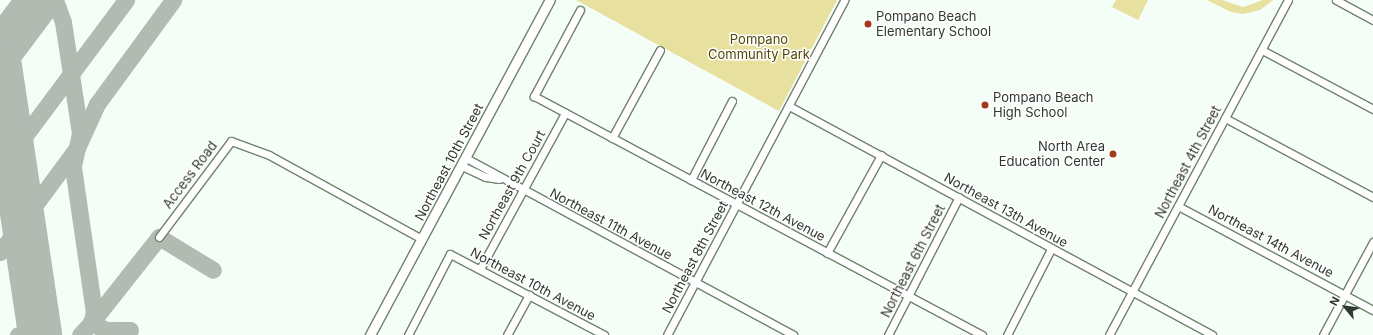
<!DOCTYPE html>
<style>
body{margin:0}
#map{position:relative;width:1373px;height:335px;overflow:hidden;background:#f5fef6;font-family:Inter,sans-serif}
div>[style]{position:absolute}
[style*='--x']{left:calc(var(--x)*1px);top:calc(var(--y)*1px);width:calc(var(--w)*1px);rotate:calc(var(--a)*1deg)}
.green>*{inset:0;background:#e8e09e}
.taxiway>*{height:17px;margin:-8.5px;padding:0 8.5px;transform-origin:8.5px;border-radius:8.5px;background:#b2bab2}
.runway>*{height:44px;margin:-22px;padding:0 22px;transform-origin:22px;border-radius:22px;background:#b2bab2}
.roads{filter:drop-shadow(1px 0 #6f8270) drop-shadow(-1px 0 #6f8270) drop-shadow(0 1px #6f8270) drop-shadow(0 -1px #6f8270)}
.minor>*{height:7px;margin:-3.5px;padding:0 3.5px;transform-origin:3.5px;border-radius:3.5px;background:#fff}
.tertiary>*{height:9px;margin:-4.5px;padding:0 4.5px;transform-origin:4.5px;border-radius:4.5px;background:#fff}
.dots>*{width:11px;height:11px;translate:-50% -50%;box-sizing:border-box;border:2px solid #fff;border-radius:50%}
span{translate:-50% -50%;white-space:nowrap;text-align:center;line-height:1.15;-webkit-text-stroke:3px #fff;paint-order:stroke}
.poi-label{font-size:13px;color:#303830}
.left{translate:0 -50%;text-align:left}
.right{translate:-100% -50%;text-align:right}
.park-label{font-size:13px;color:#504805}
.street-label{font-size:13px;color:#303830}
.north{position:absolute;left:1325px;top:287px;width:40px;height:40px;-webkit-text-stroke:3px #fff;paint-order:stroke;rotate:299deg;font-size:11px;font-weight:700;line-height:16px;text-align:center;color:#303830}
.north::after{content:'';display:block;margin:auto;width:14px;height:18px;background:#303830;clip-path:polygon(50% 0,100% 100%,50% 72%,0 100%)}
</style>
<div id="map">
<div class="green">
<div style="clip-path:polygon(576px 0,837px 0,779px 111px)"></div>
<div style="clip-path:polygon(1116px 0,1148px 0,1138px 20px,1112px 7px)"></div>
<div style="clip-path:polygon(1207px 0,1222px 0,1243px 7px,1263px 0,1273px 0,1260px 10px,1243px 14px,1231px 12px)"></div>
</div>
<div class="taxiway">
<div style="--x:55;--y:0;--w:23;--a:70"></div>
<div style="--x:63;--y:22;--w:112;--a:81.3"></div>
<div style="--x:80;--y:133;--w:35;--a:102"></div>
<div style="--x:73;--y:167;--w:147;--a:81.8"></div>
<div style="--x:94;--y:312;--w:11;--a:105"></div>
<div style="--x:91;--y:323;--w:16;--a:133"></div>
<div style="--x:0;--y:169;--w:211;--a:-53.3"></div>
<div style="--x:0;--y:252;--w:129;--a:-53.5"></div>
<div style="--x:77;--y:148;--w:48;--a:-65.6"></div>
<div style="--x:97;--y:104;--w:129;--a:-53.8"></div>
<div style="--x:106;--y:330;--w:24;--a:0"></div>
<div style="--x:18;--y:335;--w:21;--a:-11"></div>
<div style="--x:111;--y:335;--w:7;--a:-135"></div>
<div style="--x:106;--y:330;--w:17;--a:-155"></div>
<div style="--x:91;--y:323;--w:110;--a:-51.7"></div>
<div style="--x:159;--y:237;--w:63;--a:31.4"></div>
</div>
<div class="runway">
<div style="--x:0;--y:52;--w:65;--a:-53.1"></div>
<div style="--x:0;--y:66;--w:272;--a:81.5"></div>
</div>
<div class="roads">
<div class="minor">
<div style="--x:1336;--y:0;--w:42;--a:28.4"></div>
<div style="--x:580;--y:10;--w:98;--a:118.1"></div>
<div style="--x:534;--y:96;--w:508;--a:28.08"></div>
<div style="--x:1262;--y:50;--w:126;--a:28"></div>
<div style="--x:789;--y:106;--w:481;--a:28.4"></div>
<div style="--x:1225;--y:118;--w:168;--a:28.1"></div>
<div style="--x:612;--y:138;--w:100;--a:-61.4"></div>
<div style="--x:466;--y:158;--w:372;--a:28.4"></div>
<div style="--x:462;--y:166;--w:26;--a:25"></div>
<div style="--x:486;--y:177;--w:13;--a:9"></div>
<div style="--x:691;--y:180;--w:89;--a:-62.6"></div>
<div style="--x:1178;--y:206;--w:221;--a:28.1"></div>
<div style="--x:159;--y:237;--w:120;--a:-53.1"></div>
<div style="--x:231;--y:141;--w:40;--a:20.2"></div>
<div style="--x:269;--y:155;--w:175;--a:28.8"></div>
<div style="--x:827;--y:253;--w:112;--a:-61.1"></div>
<div style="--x:480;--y:269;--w:178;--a:-61.4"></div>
<div style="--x:408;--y:335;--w:91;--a:-62.6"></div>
<div style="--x:450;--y:254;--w:174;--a:27.7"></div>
<div style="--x:507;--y:335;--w:46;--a:-61.2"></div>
<div style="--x:667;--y:335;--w:379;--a:-62.1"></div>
<div style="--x:888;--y:335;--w:155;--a:-62.8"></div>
<div style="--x:1007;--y:335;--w:97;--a:-62.9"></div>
<div style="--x:1109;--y:335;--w:380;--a:-61.9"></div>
<div style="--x:1323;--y:335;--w:106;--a:-61.7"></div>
</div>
<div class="tertiary">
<div style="--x:370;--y:335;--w:380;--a:-61.8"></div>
</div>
</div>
<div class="dots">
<div style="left:868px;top:24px;background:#a1391d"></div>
<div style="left:985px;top:105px;background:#a1391d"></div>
<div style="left:1113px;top:154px;background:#a1391d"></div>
</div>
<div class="poi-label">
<span class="left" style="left:876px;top:24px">Pompano Beach<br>Elementary School</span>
<span class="left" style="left:993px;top:105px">Pompano Beach<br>High School</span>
<span class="right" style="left:1105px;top:154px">North Area<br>Education Center</span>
</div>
<div class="park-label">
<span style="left:759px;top:47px">Pompano<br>Community Park</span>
</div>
<div class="street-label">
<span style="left:449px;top:162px;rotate:-62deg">Northeast 10th Street</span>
<span style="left:1188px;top:162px;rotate:-62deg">Northeast 4th Street</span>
<span style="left:190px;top:175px;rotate:-53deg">Access Road</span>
<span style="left:512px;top:185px;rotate:-61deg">Northeast 9th Court</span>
<span style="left:763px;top:205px;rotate:28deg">Northeast 12th Avenue</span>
<span style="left:1006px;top:210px;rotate:29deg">Northeast 13th Avenue</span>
<span style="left:611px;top:224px;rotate:28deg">Northeast 11th Avenue</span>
<span style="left:1271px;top:241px;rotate:28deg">Northeast 14th Avenue</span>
<span style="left:695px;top:257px;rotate:-62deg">Northeast 8th Street</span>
<span style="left:913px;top:261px;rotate:-63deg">Northeast 6th Street</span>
<span style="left:533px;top:284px;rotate:28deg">Northeast 10th Avenue</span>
</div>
<div class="north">N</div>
</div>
